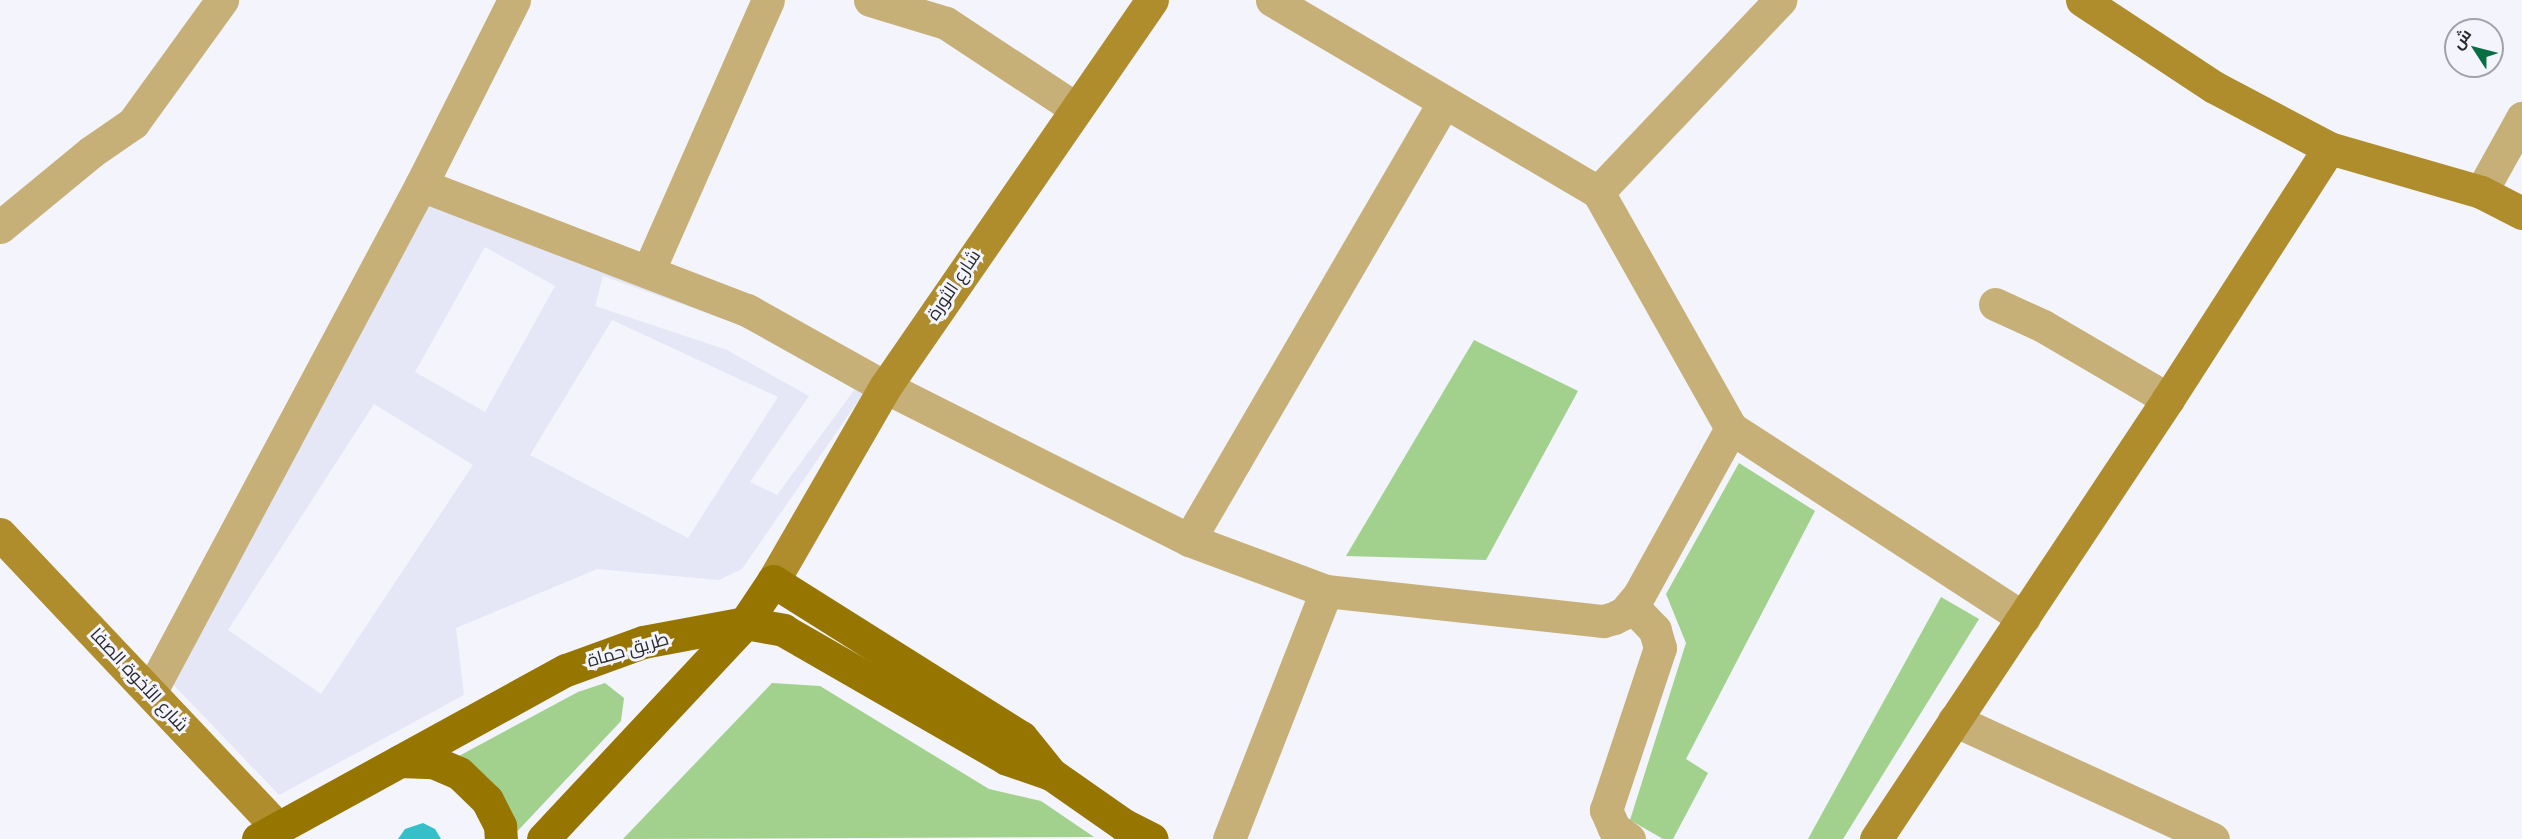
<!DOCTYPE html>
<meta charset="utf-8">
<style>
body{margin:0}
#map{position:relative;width:2522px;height:839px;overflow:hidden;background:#f3f4fc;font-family:Lora,Cairo,serif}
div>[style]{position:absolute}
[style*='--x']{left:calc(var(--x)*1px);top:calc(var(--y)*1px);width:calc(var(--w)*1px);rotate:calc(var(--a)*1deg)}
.built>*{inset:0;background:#e5e7f6}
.green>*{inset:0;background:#a2d08d}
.water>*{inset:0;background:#35bfc9}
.street>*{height:33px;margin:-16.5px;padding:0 16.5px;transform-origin:16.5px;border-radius:16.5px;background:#c7b078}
.secondary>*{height:33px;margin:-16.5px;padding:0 16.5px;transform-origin:16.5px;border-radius:16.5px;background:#af8d2c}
.primary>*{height:33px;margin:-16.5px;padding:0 16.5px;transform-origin:16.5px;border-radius:16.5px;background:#977501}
span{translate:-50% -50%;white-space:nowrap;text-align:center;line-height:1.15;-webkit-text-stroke:6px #f3f4fc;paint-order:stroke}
.street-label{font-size:18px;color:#29292c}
.north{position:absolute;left:2444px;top:18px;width:60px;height:60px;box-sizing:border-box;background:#f3f4fc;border:2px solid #a2a3a9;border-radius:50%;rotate:306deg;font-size:16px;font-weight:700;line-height:24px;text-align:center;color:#29292c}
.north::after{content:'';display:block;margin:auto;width:21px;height:27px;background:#086f45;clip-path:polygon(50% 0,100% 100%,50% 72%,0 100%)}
</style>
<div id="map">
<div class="built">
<div style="clip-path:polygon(evenodd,430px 201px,708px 303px,867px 388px,742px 569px,719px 580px,597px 569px,456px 628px,464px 695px,279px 795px,170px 681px,430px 201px,485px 247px,555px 286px,485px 412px,415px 372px,485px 247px,430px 201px,603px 276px,737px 324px,855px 389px,777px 495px,750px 482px,809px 396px,727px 350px,595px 306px,603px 276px,430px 201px,612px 320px,778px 397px,688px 538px,530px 455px,612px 320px,430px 201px,374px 404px,473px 465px,321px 694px,228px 630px,374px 404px)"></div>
</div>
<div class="green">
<div style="clip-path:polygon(1474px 340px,1578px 391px,1486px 560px,1346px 556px)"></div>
<div style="clip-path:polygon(1739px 463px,1815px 511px,1686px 759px,1708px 773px,1673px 839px,1663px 839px,1630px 820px,1686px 643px,1666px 594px)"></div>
<div style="clip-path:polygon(1941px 597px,1979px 619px,1843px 839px,1808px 839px)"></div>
<div style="clip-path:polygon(605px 683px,624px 698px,621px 721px,511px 838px,457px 757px,578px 692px)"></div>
<div style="clip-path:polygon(772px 683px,820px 686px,989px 789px,1041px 801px,1094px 837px,623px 839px)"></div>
</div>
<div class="water">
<div style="clip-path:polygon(423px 823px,435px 829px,441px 839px,398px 839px,405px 829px)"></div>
</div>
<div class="street">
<div style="--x:870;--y:0;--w:79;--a:16.8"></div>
<div style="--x:946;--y:23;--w:154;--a:33.4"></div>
<div style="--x:1272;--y:0;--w:378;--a:30.5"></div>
<div style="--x:1598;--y:192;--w:271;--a:60.6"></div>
<div style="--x:1731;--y:428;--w:349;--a:33"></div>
<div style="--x:421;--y:185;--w:349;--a:21"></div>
<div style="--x:747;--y:310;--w:158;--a:29.2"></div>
<div style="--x:885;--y:387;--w:340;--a:26.7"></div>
<div style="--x:1189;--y:540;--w:146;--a:20.4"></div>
<div style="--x:1326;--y:591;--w:279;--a:6.2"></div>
<div style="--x:1603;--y:621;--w:11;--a:-15"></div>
<div style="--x:1614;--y:618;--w:11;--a:-27"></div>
<div style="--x:1624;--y:613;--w:23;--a:-50"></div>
<div style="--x:1639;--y:595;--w:191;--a:-61.1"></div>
<div style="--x:1598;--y:192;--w:265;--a:-46.5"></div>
<div style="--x:2481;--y:192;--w:85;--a:-61"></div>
<div style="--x:0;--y:227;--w:118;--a:-39.5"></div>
<div style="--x:91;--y:152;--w:51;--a:-34.6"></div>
<div style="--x:133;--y:123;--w:152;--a:-54.1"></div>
<div style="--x:648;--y:272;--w:297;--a:-66.2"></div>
<div style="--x:1995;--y:304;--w:53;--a:24.6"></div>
<div style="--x:2043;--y:326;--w:145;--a:30.3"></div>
<div style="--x:1189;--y:540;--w:507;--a:-59.79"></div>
<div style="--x:151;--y:691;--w:574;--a:-61.92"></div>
<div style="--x:421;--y:185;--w:207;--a:-63.3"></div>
<div style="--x:1954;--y:720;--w:285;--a:24.7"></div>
<div style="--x:1229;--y:839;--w:266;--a:-68.6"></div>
<div style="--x:1629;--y:839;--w:19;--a:-144"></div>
<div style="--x:1614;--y:828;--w:20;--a:-114"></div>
<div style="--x:1606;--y:810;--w:171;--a:-71.6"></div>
<div style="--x:1660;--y:648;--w:19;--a:-106"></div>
<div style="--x:1655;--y:630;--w:33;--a:-134"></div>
</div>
<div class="secondary">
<div style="--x:2082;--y:0;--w:158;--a:33.4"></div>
<div style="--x:2214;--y:87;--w:130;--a:27.9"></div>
<div style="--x:2329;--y:148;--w:158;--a:16.1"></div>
<div style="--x:2481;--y:192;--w:46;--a:27.1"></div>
<div style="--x:0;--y:534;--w:403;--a:46.6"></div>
<div style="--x:773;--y:581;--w:224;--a:-60"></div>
<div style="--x:885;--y:387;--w:470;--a:-55.4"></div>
<div style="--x:1876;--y:839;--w:528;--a:-56.43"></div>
<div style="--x:2168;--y:399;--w:298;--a:-57.3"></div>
</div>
<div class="primary">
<div style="--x:400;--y:761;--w:33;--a:2"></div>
<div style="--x:433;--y:762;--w:28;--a:23"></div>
<div style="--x:459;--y:773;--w:39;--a:44"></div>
<div style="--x:487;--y:800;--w:29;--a:63"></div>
<div style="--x:500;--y:826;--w:13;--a:86"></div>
<div style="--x:258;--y:839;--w:351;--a:-28.8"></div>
<div style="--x:566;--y:670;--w:82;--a:-20"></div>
<div style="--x:643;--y:642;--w:104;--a:-10.6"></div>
<div style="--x:745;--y:623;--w:39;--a:10"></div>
<div style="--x:783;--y:630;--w:258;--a:29.9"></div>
<div style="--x:1007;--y:759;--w:46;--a:18.8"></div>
<div style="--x:543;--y:839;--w:296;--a:-46.9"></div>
<div style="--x:745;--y:623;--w:50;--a:-56.3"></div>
<div style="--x:773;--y:581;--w:293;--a:32.2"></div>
<div style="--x:1021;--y:737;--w:48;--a:51"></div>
<div style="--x:1051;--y:774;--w:89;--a:34.9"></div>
<div style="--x:1124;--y:825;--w:31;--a:27"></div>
</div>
<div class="street-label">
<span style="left:954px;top:285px;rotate:-56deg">شارع الثورة</span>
<span style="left:628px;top:650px;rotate:-16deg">طريق حماة</span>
<span style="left:139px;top:680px;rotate:47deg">شارع الأخوة الصفا</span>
</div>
<div class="north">ش</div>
</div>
